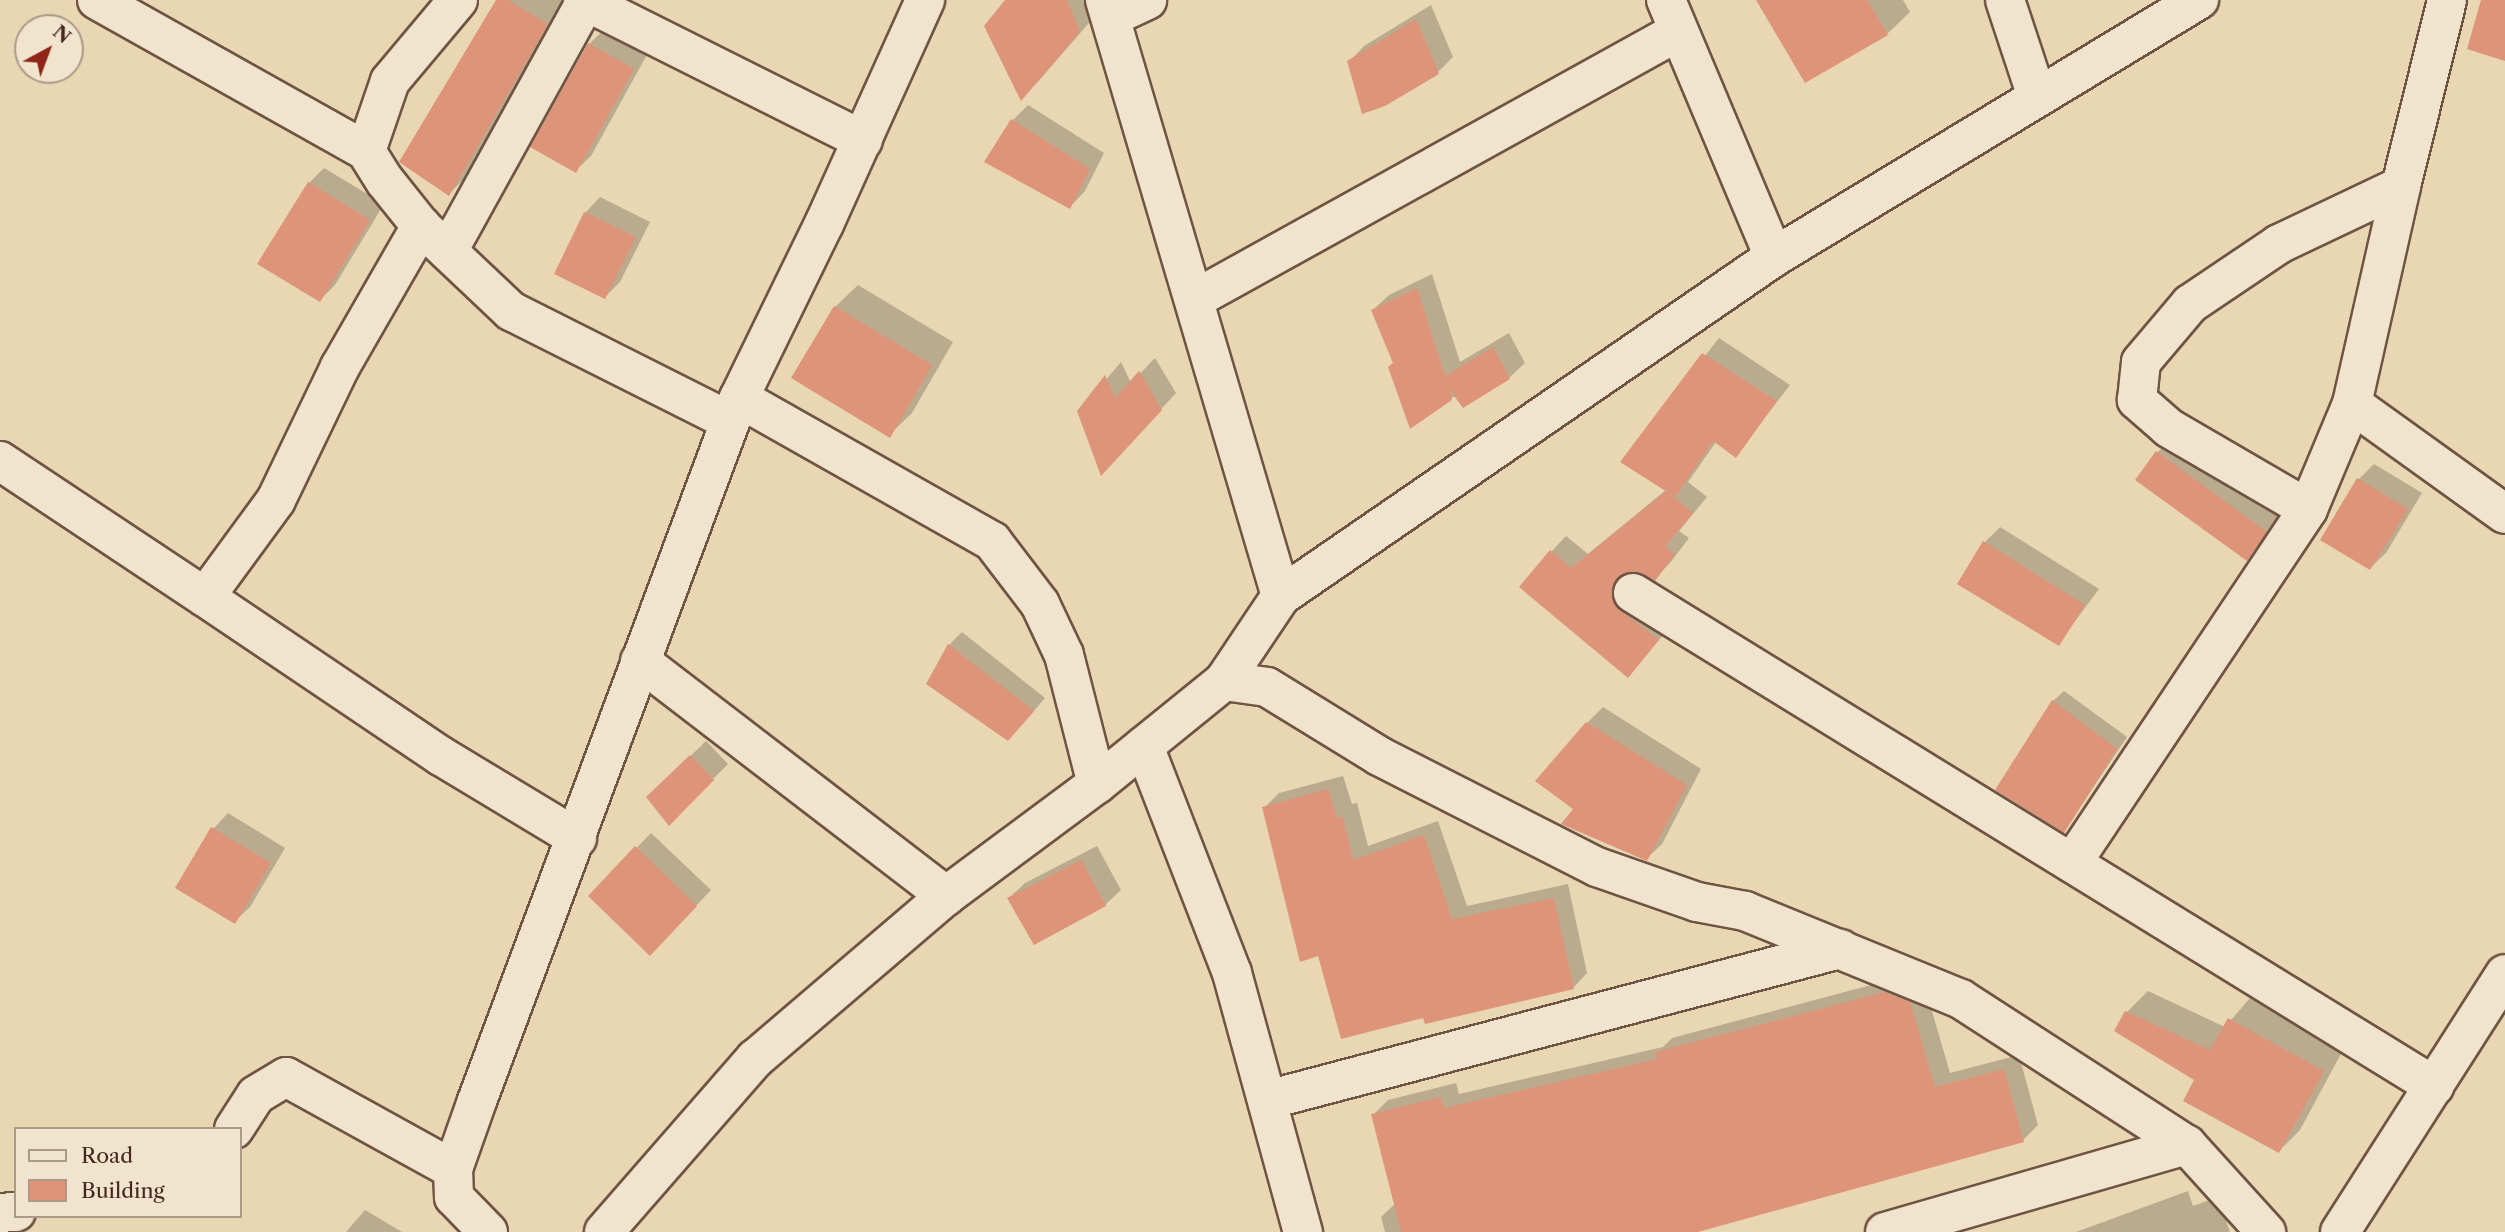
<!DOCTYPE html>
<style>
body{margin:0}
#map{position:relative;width:2505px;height:1232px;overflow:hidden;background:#e9d6b3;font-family:"Libre Caslon Text",serif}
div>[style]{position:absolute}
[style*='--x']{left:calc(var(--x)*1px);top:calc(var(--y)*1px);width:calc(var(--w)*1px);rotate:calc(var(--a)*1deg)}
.shadow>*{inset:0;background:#0003}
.building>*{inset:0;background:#dd9479}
.roads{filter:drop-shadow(2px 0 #6f5443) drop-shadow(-2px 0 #6f5443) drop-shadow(0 2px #6f5443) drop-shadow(0 -2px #6f5443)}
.street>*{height:38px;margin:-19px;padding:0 19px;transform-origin:19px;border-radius:19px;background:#f1e4ce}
span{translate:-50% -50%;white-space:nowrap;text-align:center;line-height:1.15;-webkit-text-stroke:6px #f1e4ce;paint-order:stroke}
.legend{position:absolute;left:14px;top:1127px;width:228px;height:91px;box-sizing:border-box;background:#f1e4ce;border:2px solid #ad9988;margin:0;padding:9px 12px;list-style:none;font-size:21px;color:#46291e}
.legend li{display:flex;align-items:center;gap:14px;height:35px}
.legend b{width:35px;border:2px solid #ad9988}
.north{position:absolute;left:14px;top:14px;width:70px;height:70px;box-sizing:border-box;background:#f1e4ce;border:2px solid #ad9988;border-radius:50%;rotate:41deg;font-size:19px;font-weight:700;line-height:28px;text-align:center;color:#46291e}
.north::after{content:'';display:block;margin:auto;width:24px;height:32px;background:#8f2418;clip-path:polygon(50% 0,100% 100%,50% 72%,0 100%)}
</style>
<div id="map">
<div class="shadow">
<div style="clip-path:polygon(498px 0,567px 0,471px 172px,449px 194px)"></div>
<div style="clip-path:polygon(1007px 0,1088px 0,1095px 16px,1036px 84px)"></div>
<div style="clip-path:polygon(1758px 0,1903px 0,1910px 12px,1887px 34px)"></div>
<div style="clip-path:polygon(1431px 5px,1453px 57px,1437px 73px,1349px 62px,1364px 46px)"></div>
<div style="clip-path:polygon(605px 29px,648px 53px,591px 156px,575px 171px,589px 44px)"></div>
<div style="clip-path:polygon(1028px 105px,1104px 153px,1085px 191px,1070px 207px,1013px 120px)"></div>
<div style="clip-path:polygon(324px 168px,384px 204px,335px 285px,320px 300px,309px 183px)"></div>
<div style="clip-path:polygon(600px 197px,650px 222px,620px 282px,605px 297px,585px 213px)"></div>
<div style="clip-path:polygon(1432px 274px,1460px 362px,1509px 333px,1525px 363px,1509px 378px,1451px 398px,1395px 363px,1373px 310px,1389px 295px)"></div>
<div style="clip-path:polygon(858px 285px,953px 342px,912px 413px,889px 435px,835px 307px)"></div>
<div style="clip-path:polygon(1719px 338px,1790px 385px,1735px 456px,1716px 442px,1688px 482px,1707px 497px,1679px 531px,1689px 538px,1670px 563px,1654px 579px,1629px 572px,1629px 588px,1673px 624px,1628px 675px,1551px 552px,1566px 536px,1588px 554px,1667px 489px,1622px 462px)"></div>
<div style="clip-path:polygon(1155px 358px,1176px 393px,1116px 458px,1079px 411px,1121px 362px,1131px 383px)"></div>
<div style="clip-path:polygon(2172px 437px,2281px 516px,2247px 559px,2157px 453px)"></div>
<div style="clip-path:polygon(2374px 464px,2422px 493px,2386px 553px,2370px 568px,2323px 539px,2359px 479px)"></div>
<div style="clip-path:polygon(2000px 527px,2099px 589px,2058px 644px,1984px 543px)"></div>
<div style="clip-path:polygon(962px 632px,1045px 698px,1021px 726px,928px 683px,949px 645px)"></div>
<div style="clip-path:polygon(2064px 691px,2127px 737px,2064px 831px,2053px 701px)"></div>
<div style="clip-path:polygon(1603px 707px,1701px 769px,1662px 844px,1646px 859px,1576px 809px,1587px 723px)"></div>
<div style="clip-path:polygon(706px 741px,728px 764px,669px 823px,661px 785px)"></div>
<div style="clip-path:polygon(1343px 776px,1352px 804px,1357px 803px,1368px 846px,1438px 821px,1467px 906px,1568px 884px,1587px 973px,1573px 988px,1425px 1015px,1319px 954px,1264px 808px,1279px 793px)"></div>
<div style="clip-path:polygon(228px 813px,285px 848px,250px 907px,234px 922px,213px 829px)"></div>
<div style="clip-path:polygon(651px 833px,711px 890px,650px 954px,590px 896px)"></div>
<div style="clip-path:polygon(1097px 846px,1121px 890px,1105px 905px,1034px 942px,1009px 898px,1025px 883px)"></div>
<div style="clip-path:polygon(1901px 977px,1925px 987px,1950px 1073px,2019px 1055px,2038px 1125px,2023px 1140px,1692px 1232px,1385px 1232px,1381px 1217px,1396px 1203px,1373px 1115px,1388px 1100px,1456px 1083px,1459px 1094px,1663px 1047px,1672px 1038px)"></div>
<div style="clip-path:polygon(2148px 991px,2225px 1027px,2250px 998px,2343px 1050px,2300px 1130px,2279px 1151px,2197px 1079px,2117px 1030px,2127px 1012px)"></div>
<div style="clip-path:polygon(2188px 1191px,2193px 1206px,2218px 1197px,2230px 1232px,2076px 1232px)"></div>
<div style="clip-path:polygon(365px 1210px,402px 1232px,346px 1232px)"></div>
</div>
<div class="building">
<div style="clip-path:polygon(496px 0,508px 0,548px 24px,449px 196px,399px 162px)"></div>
<div style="clip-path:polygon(1005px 0,1067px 0,1080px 32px,1021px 101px,984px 26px)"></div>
<div style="clip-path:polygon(1756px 0,1867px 0,1888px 35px,1805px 83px)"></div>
<div style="clip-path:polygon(2481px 0,2505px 0,2505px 61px,2467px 49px)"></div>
<div style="clip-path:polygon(1416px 19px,1439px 74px,1385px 106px,1362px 114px,1347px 61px)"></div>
<div style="clip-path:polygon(588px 43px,634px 69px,576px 173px,530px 147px)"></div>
<div style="clip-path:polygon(1011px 119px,1090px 169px,1070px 209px,984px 162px)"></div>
<div style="clip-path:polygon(308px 182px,370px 220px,320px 302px,257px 264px)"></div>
<div style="clip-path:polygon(584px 212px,636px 237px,605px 299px,554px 274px)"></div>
<div style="clip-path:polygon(1417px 288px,1445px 376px,1493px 347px,1510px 379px,1463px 408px,1449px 389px,1452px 400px,1410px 429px,1388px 367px,1393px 363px,1371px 310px)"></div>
<div style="clip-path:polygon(834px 306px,932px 365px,890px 438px,791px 378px)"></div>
<div style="clip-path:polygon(1702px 353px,1777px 401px,1736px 458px,1713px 441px,1675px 497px,1620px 462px)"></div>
<div style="clip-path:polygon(1139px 371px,1162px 410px,1101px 476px,1077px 411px,1105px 375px,1115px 398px)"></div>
<div style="clip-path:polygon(2156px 451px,2267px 532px,2247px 561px,2135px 480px)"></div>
<div style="clip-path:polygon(2357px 478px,2408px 509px,2370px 570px,2320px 540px)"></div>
<div style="clip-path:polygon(1666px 491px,1693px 513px,1665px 547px,1675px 554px,1655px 581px,1634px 571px,1623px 574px,1611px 592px,1621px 611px,1659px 640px,1628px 678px,1519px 587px,1550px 550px,1571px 568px)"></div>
<div style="clip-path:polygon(1983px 541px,2085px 605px,2059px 646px,1957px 584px)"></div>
<div style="clip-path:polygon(948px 644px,1034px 711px,1008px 741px,926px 684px)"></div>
<div style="clip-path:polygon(2052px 700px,2117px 749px,2064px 833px,1995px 790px)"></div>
<div style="clip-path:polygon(1586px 722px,1687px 785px,1647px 861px,1561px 824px,1573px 809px,1535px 781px)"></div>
<div style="clip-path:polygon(690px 755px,714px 780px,669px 826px,646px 797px)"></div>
<div style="clip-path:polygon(1328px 789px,1337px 818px,1343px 817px,1353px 860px,1424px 835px,1452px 919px,1554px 898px,1574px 989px,1425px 1024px,1423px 1018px,1341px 1039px,1318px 956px,1300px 962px,1262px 807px)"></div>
<div style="clip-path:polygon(211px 827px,271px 863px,235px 924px,175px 888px)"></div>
<div style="clip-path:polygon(635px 846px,697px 906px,650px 956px,588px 896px)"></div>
<div style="clip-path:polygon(1081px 860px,1106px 906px,1034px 945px,1007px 898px)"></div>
<div style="clip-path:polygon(1885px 992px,1910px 1002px,1935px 1087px,2004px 1069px,2024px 1142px,1698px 1232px,1401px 1232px,1371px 1114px,1441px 1097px,1444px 1108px,1657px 1059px,1655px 1052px)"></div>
<div style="clip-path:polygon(2125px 1011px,2210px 1050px,2228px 1018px,2324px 1071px,2279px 1153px,2183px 1101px,2194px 1080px,2114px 1031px)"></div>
</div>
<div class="roads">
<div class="street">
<div style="--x:97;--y:0;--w:308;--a:29.3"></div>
<div style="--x:458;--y:0;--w:106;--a:130"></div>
<div style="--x:390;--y:81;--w:74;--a:108.9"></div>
<div style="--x:366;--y:151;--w:36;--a:58"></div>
<div style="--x:385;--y:181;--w:58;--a:51.3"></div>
<div style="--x:421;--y:226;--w:124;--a:43.4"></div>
<div style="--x:511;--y:311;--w:245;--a:26.7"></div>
<div style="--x:583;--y:0;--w:313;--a:26.6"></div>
<div style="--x:1105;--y:0;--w:621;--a:73.55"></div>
<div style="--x:1666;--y:0;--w:279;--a:67.2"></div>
<div style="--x:2005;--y:0;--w:99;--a:71.7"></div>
<div style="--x:1111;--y:17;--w:40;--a:-25"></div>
<div style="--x:448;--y:251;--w:286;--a:-61.1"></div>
<div style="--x:1195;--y:299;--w:551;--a:-28.98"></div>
<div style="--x:739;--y:398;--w:291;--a:29.5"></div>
<div style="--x:992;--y:541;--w:79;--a:52.7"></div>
<div style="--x:1040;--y:604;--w:56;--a:64.8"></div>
<div style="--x:1064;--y:655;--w:133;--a:75.7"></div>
<div style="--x:2352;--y:404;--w:188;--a:35.7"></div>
<div style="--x:0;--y:461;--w:246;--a:33.6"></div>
<div style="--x:205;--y:597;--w:120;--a:-53.8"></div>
<div style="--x:276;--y:500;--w:148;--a:-64.3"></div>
<div style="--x:340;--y:367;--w:163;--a:-60.1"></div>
<div style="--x:2308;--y:509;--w:161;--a:-149.8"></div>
<div style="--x:2169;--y:428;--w:43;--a:-138.8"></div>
<div style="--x:2137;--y:400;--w:38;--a:-84"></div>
<div style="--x:2141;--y:362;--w:76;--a:-49.8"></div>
<div style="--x:2190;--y:304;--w:107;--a:-34"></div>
<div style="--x:2279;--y:244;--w:135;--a:-25.4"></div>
<div style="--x:2401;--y:186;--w:192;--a:-76.1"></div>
<div style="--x:1633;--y:593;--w:941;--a:31.61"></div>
<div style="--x:205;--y:597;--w:285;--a:34"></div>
<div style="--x:441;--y:756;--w:159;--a:31.1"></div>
<div style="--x:640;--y:661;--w:386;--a:37.5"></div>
<div style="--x:1224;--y:681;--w:43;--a:7.9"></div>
<div style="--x:1267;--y:687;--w:132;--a:31.6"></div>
<div style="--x:1379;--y:756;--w:245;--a:27"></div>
<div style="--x:1597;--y:867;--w:106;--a:19.3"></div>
<div style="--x:1697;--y:902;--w:49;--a:10.6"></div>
<div style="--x:1745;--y:911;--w:233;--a:22.2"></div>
<div style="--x:1961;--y:999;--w:269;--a:32.9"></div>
<div style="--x:2187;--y:1145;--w:118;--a:47.8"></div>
<div style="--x:1144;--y:746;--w:243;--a:68.8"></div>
<div style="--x:1232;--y:973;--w:269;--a:74.7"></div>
<div style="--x:2072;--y:863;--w:425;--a:-56.3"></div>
<div style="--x:2308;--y:509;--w:114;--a:-67.3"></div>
<div style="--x:2352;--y:404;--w:223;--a:-77.3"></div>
<div style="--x:1267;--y:1100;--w:593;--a:-14.76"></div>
<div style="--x:234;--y:1129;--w:40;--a:-57.1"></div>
<div style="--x:256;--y:1095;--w:35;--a:-31"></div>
<div style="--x:286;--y:1077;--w:191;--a:28.9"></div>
<div style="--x:0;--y:1213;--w:16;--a:-4"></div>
<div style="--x:488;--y:1232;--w:49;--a:-134.2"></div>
<div style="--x:454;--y:1197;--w:28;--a:-92"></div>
<div style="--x:453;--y:1169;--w:72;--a:-70.6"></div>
<div style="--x:477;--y:1101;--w:750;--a:-69.56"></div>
<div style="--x:739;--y:398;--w:194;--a:-64"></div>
<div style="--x:824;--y:224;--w:246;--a:-65.7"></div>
<div style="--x:604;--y:1232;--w:230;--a:-48.9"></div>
<div style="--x:755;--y:1059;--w:251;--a:-40.5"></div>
<div style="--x:946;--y:896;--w:188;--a:-36.6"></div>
<div style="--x:1097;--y:784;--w:164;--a:-39"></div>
<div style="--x:1224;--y:681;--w:102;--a:-56.2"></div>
<div style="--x:1281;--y:596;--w:598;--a:-34.51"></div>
<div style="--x:1774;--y:257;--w:497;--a:-31.2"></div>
<div style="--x:1885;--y:1232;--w:314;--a:-16.1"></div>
<div style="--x:2340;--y:1232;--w:306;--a:-57.4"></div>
</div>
</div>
<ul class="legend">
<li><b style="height:9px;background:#f1e4ce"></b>Road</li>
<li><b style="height:19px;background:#dd9479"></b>Building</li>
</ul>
<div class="north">N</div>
</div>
